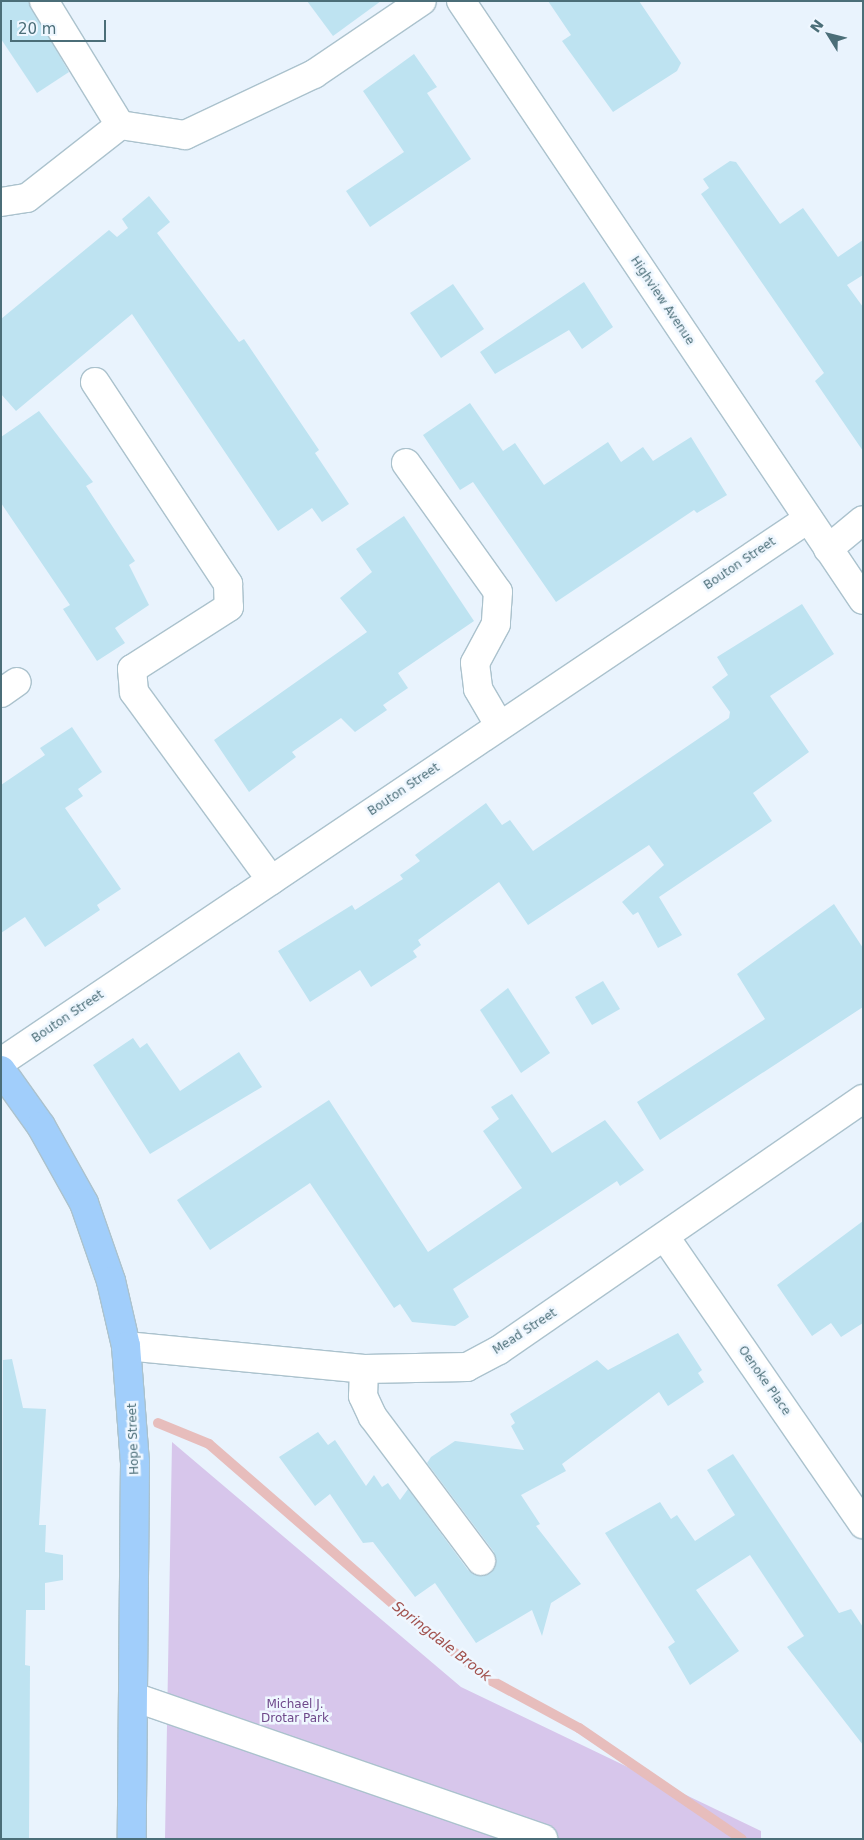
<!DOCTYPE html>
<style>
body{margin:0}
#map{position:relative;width:864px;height:1840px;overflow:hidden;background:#e9f3fd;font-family:"DejaVu Sans",sans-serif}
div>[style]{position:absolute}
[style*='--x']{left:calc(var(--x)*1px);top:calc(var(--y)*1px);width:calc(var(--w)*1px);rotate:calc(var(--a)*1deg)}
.green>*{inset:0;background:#d7c6eb}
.stream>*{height:10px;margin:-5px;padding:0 5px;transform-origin:5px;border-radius:5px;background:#e7bdbc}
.building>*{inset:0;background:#bee3f1}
.roads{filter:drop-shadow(1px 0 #abc2cd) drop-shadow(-1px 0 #abc2cd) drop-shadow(0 1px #abc2cd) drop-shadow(0 -1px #abc2cd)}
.minor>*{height:28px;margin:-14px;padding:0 14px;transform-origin:14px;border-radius:14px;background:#fff}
.major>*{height:28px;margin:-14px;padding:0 14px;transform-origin:14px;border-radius:14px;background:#a1cefb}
span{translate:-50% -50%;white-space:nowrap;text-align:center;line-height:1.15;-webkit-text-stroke:5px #eff7ff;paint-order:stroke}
.street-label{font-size:12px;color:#4b6e78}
.park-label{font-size:12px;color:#6e488a}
.water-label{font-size:14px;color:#a1514d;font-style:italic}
.frame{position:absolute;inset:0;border:2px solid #4b6e78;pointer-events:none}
.north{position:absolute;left:804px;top:10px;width:50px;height:50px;-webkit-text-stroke:4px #eff7ff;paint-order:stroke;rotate:306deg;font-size:14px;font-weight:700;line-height:20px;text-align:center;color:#4b6e78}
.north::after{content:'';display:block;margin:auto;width:18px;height:22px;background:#4b6e78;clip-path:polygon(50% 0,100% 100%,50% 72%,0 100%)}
.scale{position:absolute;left:10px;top:20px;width:96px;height:22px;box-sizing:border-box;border:2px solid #4b6e78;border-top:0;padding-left:6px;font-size:15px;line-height:18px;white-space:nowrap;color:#4b6e78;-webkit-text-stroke:4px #eff7ff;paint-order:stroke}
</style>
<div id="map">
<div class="green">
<div style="clip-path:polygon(172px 1442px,461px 1687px,761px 1831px,761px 1839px,165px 1839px)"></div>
</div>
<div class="stream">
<div style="--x:158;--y:1423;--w:55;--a:22.4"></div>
<div style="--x:209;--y:1444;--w:271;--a:41"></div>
<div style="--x:414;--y:1622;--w:98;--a:37.1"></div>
<div style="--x:492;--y:1681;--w:99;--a:28.4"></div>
<div style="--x:579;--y:1728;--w:197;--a:34.3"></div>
</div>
<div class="building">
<div style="clip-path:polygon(1px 1px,28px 1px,69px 72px,37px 93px,1px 39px)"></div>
<div style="clip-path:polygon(307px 1px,381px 1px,333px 36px)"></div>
<div style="clip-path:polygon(548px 1px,639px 1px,681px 63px,677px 71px,613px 112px,562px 41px,571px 35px)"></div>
<div style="clip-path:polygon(414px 54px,437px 87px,427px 93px,471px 159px,370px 227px,346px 191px,404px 152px,363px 91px)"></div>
<div style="clip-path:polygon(730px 161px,736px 162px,780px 224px,803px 208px,838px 257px,863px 240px,863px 275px,847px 285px,863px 307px,863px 451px,815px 381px,824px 373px,701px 194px,709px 188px,703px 179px)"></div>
<div style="clip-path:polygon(149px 196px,170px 222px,157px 233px,239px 342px,244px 339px,319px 450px,315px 453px,349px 504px,322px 522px,312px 508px,278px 531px,132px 314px,16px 411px,1px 394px,1px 319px,109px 230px,117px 237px,128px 228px,122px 219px)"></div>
<div style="clip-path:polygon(584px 282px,613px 327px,582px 349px,569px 330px,495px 374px,480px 352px)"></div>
<div style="clip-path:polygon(453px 284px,484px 329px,441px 358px,410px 313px)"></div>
<div style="clip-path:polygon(470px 403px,503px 451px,515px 443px,544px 485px,608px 442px,621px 462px,643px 447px,653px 461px,691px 437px,727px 495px,697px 513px,694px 510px,556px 602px,473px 482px,460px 490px,423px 435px)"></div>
<div style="clip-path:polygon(39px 411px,93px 482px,86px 486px,135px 561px,129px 565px,149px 605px,115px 628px,125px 643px,97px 661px,63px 609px,70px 605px,1px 503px,1px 437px)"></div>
<div style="clip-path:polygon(404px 516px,474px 621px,398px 673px,408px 688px,383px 705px,387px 710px,355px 732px,341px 718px,292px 752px,296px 757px,249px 792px,214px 740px,367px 632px,340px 598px,372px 572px,356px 549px)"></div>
<div style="clip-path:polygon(802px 604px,834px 654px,770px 696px,809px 752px,753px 793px,772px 821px,659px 897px,682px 935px,658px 948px,638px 912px,633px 915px,622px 902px,664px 865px,649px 845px,528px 925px,499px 882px,418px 940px,421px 945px,413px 951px,417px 957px,371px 987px,360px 970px,310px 1002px,278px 951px,352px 905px,355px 910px,403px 879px,400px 875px,420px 861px,415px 855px,486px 803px,502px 825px,510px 820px,533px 851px,729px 718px,730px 712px,712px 687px,728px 675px,717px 657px)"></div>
<div style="clip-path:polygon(72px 727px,102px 772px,78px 789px,83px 796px,65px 808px,121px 889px,97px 905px,100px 910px,45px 947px,25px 917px,1px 933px,1px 785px,45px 755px,40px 748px)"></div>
<div style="clip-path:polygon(834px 904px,863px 948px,863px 1007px,660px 1140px,637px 1102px,765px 1019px,737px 974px)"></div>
<div style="clip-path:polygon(603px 981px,620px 1009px,592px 1025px,575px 997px)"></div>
<div style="clip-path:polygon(508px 988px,550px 1053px,521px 1073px,480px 1010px)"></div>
<div style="clip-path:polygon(133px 1038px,140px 1048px,147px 1043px,180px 1091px,239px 1052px,262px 1087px,150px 1154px,93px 1065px)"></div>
<div style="clip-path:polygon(512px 1094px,552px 1153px,605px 1120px,644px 1170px,620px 1186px,617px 1181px,453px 1289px,469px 1317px,455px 1326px,412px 1322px,400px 1304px,394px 1308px,310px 1183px,210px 1250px,177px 1200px,329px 1100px,428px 1252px,522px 1188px,483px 1131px,499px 1119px,491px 1107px)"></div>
<div style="clip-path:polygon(863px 1221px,863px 1323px,841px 1337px,831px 1323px,812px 1336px,777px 1285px)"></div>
<div style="clip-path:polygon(678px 1333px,702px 1370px,698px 1373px,704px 1382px,668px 1406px,659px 1392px,562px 1464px,566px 1471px,521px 1495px,540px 1524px,536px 1526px,581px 1584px,551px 1603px,542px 1636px,532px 1610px,476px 1643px,435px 1583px,415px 1597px,373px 1542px,363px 1543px,330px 1494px,315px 1506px,279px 1457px,318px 1432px,328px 1445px,335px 1440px,366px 1486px,374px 1475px,382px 1487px,388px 1483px,400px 1500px,408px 1489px,468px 1570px,483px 1576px,495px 1568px,494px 1552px,427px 1463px,431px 1457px,455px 1441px,524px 1450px,511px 1426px,515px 1423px,510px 1414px,597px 1360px,608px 1370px)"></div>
<div style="clip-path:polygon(12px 1359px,23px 1408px,46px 1409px,39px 1525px,46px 1525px,45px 1552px,63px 1555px,63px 1580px,45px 1583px,45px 1610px,26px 1610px,25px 1665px,30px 1666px,29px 1839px,1px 1839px,3px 1360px)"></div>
<div style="clip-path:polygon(733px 1454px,839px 1613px,851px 1609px,863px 1627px,863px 1745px,787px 1647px,804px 1636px,750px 1555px,696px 1590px,739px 1651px,690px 1685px,668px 1647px,675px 1642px,605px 1533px,660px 1502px,671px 1519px,677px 1515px,695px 1541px,735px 1515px,707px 1470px)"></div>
</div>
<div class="roads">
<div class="minor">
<div style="--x:44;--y:1;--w:145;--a:58.5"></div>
<div style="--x:461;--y:1;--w:721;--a:56.13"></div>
<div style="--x:1;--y:202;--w:26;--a:-9"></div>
<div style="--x:27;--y:198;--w:118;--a:-38.1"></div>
<div style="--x:120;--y:125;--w:66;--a:8.7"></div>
<div style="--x:185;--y:135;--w:143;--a:-25.3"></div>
<div style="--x:314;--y:74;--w:130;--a:-34.1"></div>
<div style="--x:95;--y:382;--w:242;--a:56.6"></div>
<div style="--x:228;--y:584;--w:23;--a:88"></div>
<div style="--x:229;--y:607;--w:115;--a:147.4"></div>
<div style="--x:132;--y:669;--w:23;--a:85"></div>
<div style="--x:134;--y:692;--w:233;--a:53.9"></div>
<div style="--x:406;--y:463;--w:158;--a:54.5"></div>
<div style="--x:498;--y:592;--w:32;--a:94"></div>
<div style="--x:496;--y:624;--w:44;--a:118.3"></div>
<div style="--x:475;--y:663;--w:26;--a:83"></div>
<div style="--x:478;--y:689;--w:42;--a:59.7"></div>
<div style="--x:828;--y:549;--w:45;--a:-39.6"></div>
<div style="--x:1;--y:693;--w:19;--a:-35"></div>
<div style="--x:1;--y:1062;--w:973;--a:-33.94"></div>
<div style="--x:665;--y:1237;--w:349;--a:55.4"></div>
<div style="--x:126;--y:1346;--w:239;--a:5.5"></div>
<div style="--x:364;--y:1369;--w:103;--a:-1.1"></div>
<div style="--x:467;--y:1367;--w:36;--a:-28"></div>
<div style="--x:499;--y:1350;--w:442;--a:-34.6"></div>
<div style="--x:364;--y:1369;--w:27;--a:92"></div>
<div style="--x:363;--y:1396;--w:23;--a:65"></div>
<div style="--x:373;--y:1417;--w:180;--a:53.1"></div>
<div style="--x:134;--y:1697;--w:433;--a:19.1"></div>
</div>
<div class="major">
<div style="--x:1;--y:1070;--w:69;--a:54.5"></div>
<div style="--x:41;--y:1126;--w:88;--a:60.8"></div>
<div style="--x:84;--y:1203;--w:83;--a:70.9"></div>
<div style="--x:111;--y:1281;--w:67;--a:77"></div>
<div style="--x:126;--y:1346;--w:116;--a:85.6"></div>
<div style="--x:135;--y:1462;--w:377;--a:90.5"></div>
</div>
</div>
<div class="street-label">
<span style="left:662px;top:301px;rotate:56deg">Highview Avenue</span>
<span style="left:740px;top:564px;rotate:-34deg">Bouton Street</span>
<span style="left:404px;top:790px;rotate:-34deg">Bouton Street</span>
<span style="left:68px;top:1017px;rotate:-34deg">Bouton Street</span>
<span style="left:525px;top:1332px;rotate:-33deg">Mead Street</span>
<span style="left:764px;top:1381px;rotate:55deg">Oenoke Place</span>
<span style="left:134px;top:1439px;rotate:-92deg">Hope Street</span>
</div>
<div class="park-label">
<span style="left:295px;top:1712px">Michael J.<br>Drotar Park</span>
</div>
<div class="water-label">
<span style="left:442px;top:1641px;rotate:38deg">Springdale Brook</span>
</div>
<div class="frame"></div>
<div class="north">N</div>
<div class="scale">20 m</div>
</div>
